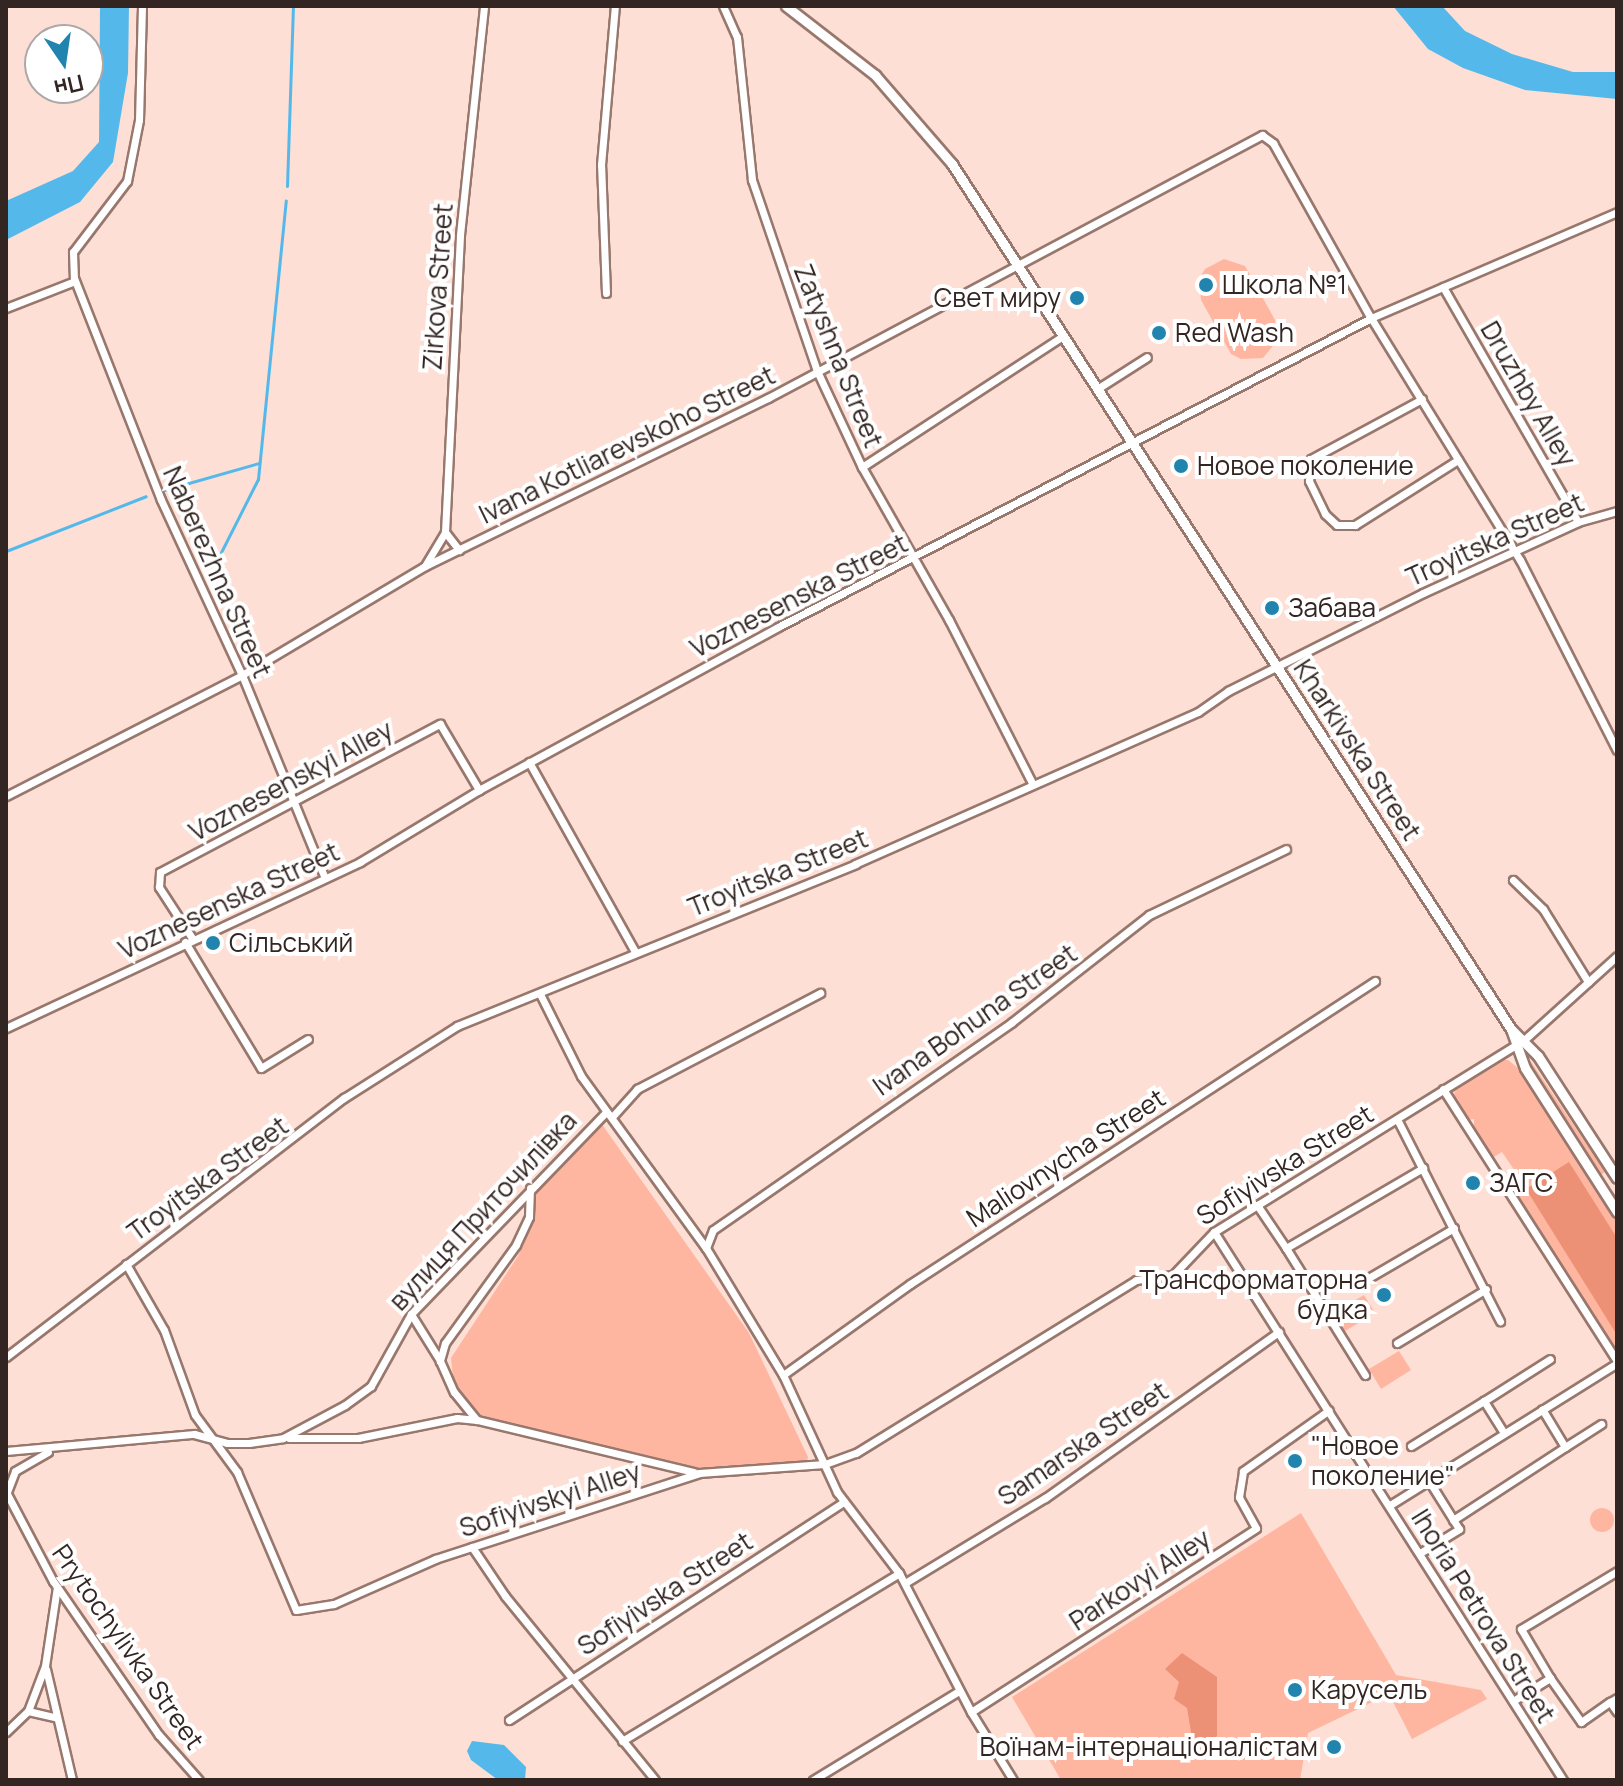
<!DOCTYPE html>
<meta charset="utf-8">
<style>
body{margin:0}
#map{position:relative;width:1623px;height:1786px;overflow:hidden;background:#fddfd5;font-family:Manrope,sans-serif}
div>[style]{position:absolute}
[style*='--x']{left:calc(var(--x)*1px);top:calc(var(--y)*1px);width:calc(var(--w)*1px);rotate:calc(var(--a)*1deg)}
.green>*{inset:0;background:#ffb6a0}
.round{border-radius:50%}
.forest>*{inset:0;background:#ec9176}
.water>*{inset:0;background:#54b9ea}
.stream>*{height:3px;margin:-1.5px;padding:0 1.5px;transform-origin:1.5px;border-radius:1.5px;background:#54b9ea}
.roads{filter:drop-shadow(2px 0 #98776d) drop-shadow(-2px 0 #98776d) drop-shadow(0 2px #98776d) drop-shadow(0 -2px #98776d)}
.minor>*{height:7px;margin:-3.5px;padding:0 3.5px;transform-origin:3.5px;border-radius:3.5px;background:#fff}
.tertiary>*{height:9px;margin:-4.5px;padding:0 4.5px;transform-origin:4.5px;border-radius:4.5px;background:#fff}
.dots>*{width:22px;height:22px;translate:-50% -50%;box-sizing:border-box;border:4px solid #fff;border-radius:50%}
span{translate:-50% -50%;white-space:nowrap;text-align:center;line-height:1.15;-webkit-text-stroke:8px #fff;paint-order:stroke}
.poi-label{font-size:26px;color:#332521}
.left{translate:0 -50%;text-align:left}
.right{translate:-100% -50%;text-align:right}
.street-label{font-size:26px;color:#332521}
.frame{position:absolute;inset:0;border:8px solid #332521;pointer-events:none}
.north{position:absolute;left:24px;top:24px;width:80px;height:80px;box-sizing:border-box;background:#fff;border:2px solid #ada8a6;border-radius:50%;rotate:167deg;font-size:22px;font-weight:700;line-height:32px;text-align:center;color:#332521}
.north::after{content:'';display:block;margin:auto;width:28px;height:36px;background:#2184ae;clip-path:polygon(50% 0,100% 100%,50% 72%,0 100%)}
</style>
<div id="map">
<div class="green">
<div style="clip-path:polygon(1224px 259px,1245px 266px,1275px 320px,1277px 341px,1263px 358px,1241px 359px,1231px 354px,1201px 300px,1199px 279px,1205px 269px)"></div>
<div style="clip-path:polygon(1499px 1060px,1508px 1060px,1518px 1068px,1617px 1222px,1617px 1353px,1509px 1184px,1519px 1177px,1502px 1152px,1492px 1158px,1474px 1129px,1474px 1119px,1468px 1120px,1454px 1099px,1455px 1087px)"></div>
<div style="clip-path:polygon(1530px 1060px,1605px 1172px,1601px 1175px,1531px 1066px)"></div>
<div style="clip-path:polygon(601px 1123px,749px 1333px,808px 1457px,805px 1469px,696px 1477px,486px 1422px,472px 1412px,453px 1378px,451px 1358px,518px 1256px,531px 1228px,535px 1192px)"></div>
<div style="clip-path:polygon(1364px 1295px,1375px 1313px,1345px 1331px,1333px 1313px)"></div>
<div style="clip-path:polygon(1399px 1351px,1411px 1370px,1381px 1389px,1369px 1369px)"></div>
<div class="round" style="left:1590px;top:1508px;width:24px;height:24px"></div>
<div style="clip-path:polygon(1301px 1513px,1396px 1675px,1481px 1690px,1487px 1699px,1412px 1739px,1389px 1694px,1308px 1733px,1300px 1780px,1061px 1780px,1012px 1697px)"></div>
</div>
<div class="forest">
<div style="clip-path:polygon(1569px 1162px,1617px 1238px,1617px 1335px,1526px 1189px)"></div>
<div style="clip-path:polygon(1182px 1653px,1217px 1677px,1217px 1736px,1194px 1750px,1187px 1708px,1174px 1699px,1179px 1682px,1165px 1669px)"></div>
</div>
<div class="water">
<div style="clip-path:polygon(100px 6px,129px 6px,128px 73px,113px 162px,80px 202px,6px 240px,6px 201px,73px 171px,99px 142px)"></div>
<div style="clip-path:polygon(1393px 6px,1442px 6px,1465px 31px,1512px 54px,1573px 72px,1617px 72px,1617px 99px,1525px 90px,1463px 68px,1428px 49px)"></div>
<div style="clip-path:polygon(472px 1741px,504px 1745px,526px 1767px,525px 1780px,498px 1780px,471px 1760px,467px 1751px)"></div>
</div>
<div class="stream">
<div style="--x:287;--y:186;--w:180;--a:-88.1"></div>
<div style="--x:164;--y:490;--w:99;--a:-15.9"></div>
<div style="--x:6;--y:551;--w:150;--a:-21.4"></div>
<div style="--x:209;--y:576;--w:109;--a:-63.2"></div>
<div style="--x:258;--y:479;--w:280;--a:-84.3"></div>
</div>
<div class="roads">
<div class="minor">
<div style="--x:142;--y:6;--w:114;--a:91.5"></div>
<div style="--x:139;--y:120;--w:62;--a:101.1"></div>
<div style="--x:127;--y:181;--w:89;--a:127.3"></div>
<div style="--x:73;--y:252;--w:26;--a:88"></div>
<div style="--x:74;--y:278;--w:238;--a:68.6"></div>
<div style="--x:161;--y:500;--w:193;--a:65.2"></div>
<div style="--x:242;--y:675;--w:219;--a:67.8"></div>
<div style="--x:723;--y:6;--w:34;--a:66"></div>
<div style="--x:737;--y:37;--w:144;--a:84"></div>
<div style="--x:752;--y:180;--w:202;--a:71.2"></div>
<div style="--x:817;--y:371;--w:106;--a:64.9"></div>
<div style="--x:862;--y:467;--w:176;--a:60.4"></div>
<div style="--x:949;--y:620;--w:183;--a:63"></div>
<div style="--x:1443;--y:287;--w:271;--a:60.1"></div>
<div style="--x:606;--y:293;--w:128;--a:-92.2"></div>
<div style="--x:601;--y:165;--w:160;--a:-85"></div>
<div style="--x:6;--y:308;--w:74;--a:-21.4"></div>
<div style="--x:1097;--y:389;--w:59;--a:-32.6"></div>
<div style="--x:1422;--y:399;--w:126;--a:151.6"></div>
<div style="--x:1311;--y:459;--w:22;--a:95"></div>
<div style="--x:1309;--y:481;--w:37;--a:64"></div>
<div style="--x:1325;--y:514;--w:16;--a:43"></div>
<div style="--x:1337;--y:525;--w:18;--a:0"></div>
<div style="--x:1355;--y:525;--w:122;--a:-32.3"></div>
<div style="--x:862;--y:467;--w:240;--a:-33.1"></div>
<div style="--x:445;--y:532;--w:23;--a:52"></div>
<div style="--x:426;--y:564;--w:37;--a:-59"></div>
<div style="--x:445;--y:532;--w:297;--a:-87.1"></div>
<div style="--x:460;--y:235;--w:230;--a:-84"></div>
<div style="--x:529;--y:762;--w:218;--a:60.8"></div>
<div style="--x:6;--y:796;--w:265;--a:-27.1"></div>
<div style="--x:242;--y:675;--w:213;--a:-30.8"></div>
<div style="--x:425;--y:566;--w:382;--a:-26.1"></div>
<div style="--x:768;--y:398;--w:560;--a:-28.03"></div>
<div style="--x:1262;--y:135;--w:14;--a:36"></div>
<div style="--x:1273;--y:143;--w:201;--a:60.8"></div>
<div style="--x:1371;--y:318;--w:284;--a:58.4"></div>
<div style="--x:1520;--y:560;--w:213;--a:63"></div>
<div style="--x:1513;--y:880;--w:42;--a:44"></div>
<div style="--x:1543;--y:909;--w:86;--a:58.3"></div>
<div style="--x:192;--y:938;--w:61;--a:-122.9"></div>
<div style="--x:159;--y:887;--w:15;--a:-86"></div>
<div style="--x:160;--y:872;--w:317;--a:-27.9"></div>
<div style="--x:440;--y:724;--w:77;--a:59.4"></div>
<div style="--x:185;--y:942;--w:147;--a:58.9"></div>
<div style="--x:261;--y:1068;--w:55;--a:-31.7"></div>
<div style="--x:540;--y:994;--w:92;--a:63.4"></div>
<div style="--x:581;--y:1076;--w:213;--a:54"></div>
<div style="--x:706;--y:1248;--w:149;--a:58.8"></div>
<div style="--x:783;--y:1375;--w:129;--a:65.2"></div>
<div style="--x:837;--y:1492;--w:102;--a:52.6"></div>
<div style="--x:899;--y:1573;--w:157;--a:62.6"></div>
<div style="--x:6;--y:1028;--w:391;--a:-25.1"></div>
<div style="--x:360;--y:862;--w:139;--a:-31.2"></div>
<div style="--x:479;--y:790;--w:341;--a:-28.6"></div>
<div style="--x:778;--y:627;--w:669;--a:-27.52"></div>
<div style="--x:1371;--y:318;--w:268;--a:-23.3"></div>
<div style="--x:1443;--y:1089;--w:323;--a:57.4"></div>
<div style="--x:612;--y:1117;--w:38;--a:-48"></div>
<div style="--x:637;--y:1089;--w:207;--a:-27.7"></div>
<div style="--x:1397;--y:1119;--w:227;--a:63"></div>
<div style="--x:530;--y:1188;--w:29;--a:92"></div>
<div style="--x:529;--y:1217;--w:31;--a:115"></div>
<div style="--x:516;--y:1245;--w:121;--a:125.9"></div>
<div style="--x:445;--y:1343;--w:19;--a:106"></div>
<div style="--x:440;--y:1361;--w:34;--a:66"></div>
<div style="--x:454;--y:1392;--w:36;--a:51"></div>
<div style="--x:477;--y:1420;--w:223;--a:13.5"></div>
<div style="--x:1257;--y:1205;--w:52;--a:56"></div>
<div style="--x:1214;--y:1232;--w:650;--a:57.51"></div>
<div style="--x:706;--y:1248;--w:19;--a:-69"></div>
<div style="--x:713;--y:1230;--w:364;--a:-34.8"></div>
<div style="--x:1012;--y:1022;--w:174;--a:-38"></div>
<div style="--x:1149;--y:915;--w:152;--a:-25.7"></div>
<div style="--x:126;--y:1264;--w:76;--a:60.1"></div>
<div style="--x:164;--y:1330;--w:90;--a:70"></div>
<div style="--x:195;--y:1415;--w:71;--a:53.6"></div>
<div style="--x:237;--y:1472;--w:150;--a:66.9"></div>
<div style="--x:296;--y:1610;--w:38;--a:-9"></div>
<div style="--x:334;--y:1604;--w:111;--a:-24"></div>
<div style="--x:435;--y:1559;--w:278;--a:-18"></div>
<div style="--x:699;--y:1473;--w:126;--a:-4.1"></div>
<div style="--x:825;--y:1464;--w:33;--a:-20"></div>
<div style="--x:856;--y:1453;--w:329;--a:-31.7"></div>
<div style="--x:1136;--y:1280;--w:37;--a:-8"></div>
<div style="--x:1173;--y:1275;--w:59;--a:-46.4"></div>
<div style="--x:1214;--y:1232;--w:365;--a:-31.8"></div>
<div style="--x:1524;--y:1040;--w:125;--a:-42.1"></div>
<div style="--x:1365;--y:1280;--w:103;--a:-30.3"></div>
<div style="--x:411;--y:1314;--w:53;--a:58.1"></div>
<div style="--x:1397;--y:1343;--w:104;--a:-31.2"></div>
<div style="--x:6;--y:1357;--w:426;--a:-37.5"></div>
<div style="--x:344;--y:1098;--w:134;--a:-32.5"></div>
<div style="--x:457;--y:1026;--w:430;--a:-22.1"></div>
<div style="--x:855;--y:864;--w:375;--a:-23.9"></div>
<div style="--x:1198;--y:712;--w:37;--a:-35"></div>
<div style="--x:1228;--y:691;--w:218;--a:-26.7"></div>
<div style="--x:1423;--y:593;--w:170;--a:-24.6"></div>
<div style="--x:1578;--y:522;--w:41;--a:-15.8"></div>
<div style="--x:783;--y:1375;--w:156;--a:-35.6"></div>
<div style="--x:910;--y:1284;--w:555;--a:-33.09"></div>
<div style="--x:1365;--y:1375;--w:150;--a:-121.9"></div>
<div style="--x:1286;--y:1248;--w:159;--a:-30.3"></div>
<div style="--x:1504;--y:1433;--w:38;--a:-122"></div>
<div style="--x:1484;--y:1401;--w:78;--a:-32.5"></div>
<div style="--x:289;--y:1438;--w:69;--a:0"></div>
<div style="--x:358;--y:1438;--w:101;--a:-11.4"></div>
<div style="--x:457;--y:1418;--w:20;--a:6"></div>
<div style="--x:1411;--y:1446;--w:86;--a:-31.7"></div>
<div style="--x:1565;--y:1447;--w:43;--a:-32.6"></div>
<div style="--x:6;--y:1451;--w:189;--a:-5.2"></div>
<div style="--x:194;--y:1434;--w:34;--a:15"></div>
<div style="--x:227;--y:1443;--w:22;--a:0"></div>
<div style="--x:249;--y:1443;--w:34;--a:-8"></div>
<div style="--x:283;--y:1438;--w:70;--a:-28"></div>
<div style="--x:345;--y:1405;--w:32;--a:-36"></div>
<div style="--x:371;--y:1386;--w:82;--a:-60.9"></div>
<div style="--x:411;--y:1314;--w:281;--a:-46"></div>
<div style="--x:6;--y:1492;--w:101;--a:62.2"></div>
<div style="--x:53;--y:1581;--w:187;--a:55.5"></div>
<div style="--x:159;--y:1735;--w:60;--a:48.4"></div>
<div style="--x:7;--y:1492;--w:22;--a:-69"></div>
<div style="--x:15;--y:1471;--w:38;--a:-30"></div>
<div style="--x:1390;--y:1505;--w:268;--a:-32"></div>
<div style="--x:1453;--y:1520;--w:134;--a:-33.1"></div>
<div style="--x:1565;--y:1447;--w:44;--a:-121.2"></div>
<div style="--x:472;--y:1547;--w:59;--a:56"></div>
<div style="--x:505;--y:1596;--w:237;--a:50.8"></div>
<div style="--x:1420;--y:1553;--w:46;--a:-31.6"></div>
<div style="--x:1459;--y:1529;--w:57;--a:-122"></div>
<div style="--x:905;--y:1583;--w:164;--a:-31.3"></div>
<div style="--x:1045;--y:1498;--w:287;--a:-35.4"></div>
<div style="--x:46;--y:1669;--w:114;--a:76.8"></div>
<div style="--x:1550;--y:1678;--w:54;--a:54.8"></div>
<div style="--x:1581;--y:1722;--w:35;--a:-35"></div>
<div style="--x:1617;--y:1698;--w:8;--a:150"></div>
<div style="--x:1610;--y:1702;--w:12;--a:55"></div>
<div style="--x:1513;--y:1701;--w:44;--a:-31.9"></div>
<div style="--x:1550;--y:1678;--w:57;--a:-120.6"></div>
<div style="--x:1521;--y:1629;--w:112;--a:-31.1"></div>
<div style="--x:28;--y:1711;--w:27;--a:13"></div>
<div style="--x:509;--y:1720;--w:400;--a:-33.1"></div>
<div style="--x:6;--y:1732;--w:30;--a:-44"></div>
<div style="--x:28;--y:1711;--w:48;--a:-69.3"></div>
<div style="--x:45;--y:1666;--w:80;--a:-81.4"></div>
<div style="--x:622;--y:1741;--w:324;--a:-31.2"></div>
<div style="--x:813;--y:1780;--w:169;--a:-31.4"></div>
<div style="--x:1013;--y:1780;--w:80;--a:-121.7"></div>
<div style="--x:971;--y:1712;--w:339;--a:-32.8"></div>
<div style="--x:1256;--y:1528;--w:35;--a:-119"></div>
<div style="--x:1239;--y:1497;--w:26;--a:-81"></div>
<div style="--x:1243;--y:1471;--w:105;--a:-35.3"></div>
</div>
<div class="tertiary">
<div style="--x:786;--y:6;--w:113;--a:37.8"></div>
<div style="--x:875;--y:75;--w:118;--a:49.1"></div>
<div style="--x:952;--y:164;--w:1030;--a:57.13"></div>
<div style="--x:1511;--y:1029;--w:38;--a:45"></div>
<div style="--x:1538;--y:1056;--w:145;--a:57.1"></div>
<div style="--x:1511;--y:1029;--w:41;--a:70.3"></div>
<div style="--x:1525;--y:1068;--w:171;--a:57.4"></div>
</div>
</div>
<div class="dots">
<div style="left:1206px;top:285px;background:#2184ae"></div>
<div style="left:1077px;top:298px;background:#2184ae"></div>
<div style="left:1159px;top:333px;background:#2184ae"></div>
<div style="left:1181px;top:466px;background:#2184ae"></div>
<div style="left:1272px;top:608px;background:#2184ae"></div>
<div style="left:213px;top:943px;background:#2184ae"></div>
<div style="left:1473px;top:1183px;background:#2184ae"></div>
<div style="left:1384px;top:1295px;background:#2184ae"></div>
<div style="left:1295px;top:1461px;background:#2184ae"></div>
<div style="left:1295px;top:1690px;background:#2184ae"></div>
<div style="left:1334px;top:1747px;background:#2184ae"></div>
</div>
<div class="poi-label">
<span class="left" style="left:1222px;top:285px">Школа №1</span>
<span class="right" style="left:1061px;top:298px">Свет миру</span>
<span class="left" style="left:1175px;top:333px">Red Wash</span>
<span class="left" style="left:1197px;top:466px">Новое поколение</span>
<span class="left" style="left:1288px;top:608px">Забава</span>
<span class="left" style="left:229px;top:943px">Сільський</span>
<span class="left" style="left:1489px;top:1183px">ЗАГС</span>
<span class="right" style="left:1368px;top:1295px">Трансформаторна<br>будка</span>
<span class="left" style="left:1311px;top:1461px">"Новое<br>поколение"</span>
<span class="left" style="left:1311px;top:1690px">Карусель</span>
<span class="right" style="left:1318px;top:1747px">Воїнам-інтернаціоналістам</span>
</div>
<div class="street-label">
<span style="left:438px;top:287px;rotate:-86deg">Zirkova Street</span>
<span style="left:838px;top:356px;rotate:68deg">Zatyshna Street</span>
<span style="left:1528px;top:394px;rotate:60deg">Druzhby Alley</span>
<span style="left:627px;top:445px;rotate:-26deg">Ivana Kotliarevskoho Street</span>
<span style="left:1495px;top:540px;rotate:-24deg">Troyitska Street</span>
<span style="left:217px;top:572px;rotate:66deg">Naberezhna Street</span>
<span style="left:799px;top:596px;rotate:-27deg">Voznesenska Street</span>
<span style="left:1357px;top:750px;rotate:57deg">Kharkivska Street</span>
<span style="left:291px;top:781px;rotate:-28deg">Voznesenskyi Alley</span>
<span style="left:778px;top:873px;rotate:-22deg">Troyitska Street</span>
<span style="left:229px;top:901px;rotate:-25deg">Voznesenska Street</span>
<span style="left:975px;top:1020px;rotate:-35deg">Ivana Bohuna Street</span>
<span style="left:1066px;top:1158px;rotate:-33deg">Maliovnycha Street</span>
<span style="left:1285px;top:1165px;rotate:-32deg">Sofiyivska Street</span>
<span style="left:208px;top:1179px;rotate:-36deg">Troyitska Street</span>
<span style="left:483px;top:1211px;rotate:-47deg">вулиця Приточилівка</span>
<span style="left:1083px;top:1444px;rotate:-34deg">Samarska Street</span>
<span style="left:550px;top:1500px;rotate:-18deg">Sofiyivskyi Alley</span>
<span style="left:1140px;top:1580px;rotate:-33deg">Parkovyi Alley</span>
<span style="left:665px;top:1594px;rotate:-33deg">Sofiyivska Street</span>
<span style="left:1483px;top:1616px;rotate:58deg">Ihoria Petrova Street</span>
<span style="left:128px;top:1647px;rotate:55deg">Prytochylivka Street</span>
</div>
<div class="frame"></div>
<div class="north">Пн</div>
</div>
